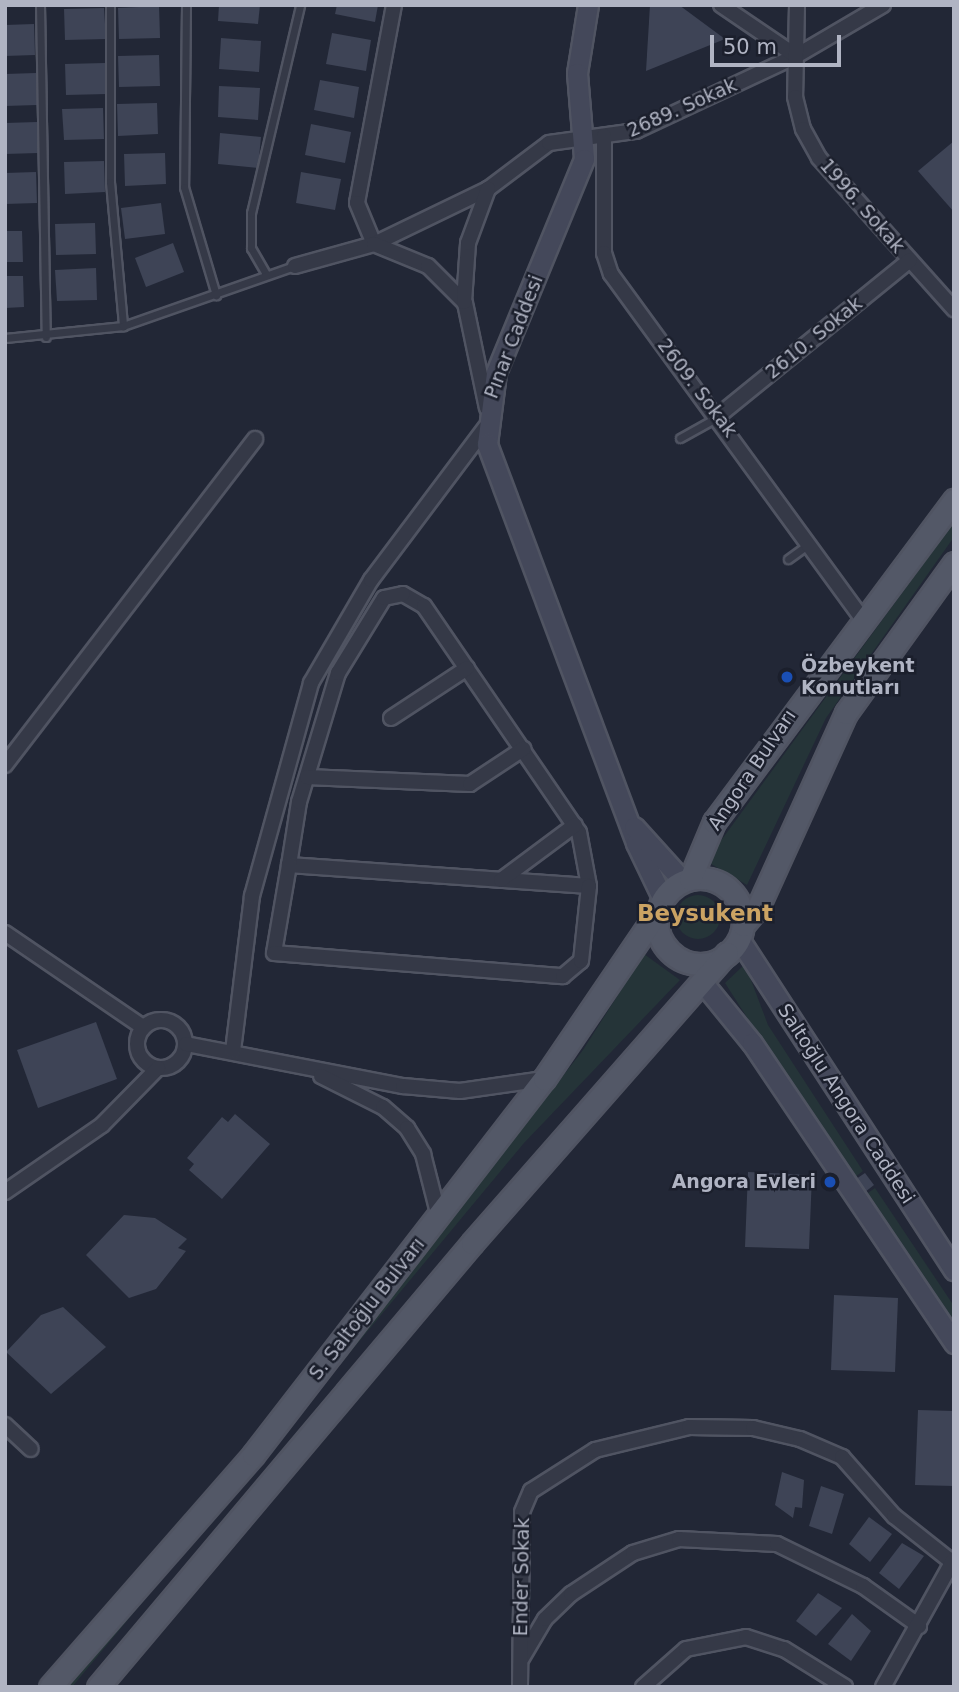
<!DOCTYPE html>
<meta charset="utf-8">
<style>
body{margin:0}
#map{position:relative;width:959px;height:1692px;overflow:hidden;background:#222736;font-family:"DejaVu Sans",sans-serif}
div>[style]{position:absolute}
[style*='--x']{left:calc(var(--x)*1px);top:calc(var(--y)*1px);width:calc(var(--w)*1px);rotate:calc(var(--a)*1deg)}
.green>*{inset:0;background:#253438}
.round{border-radius:50%}
.building>*{inset:0;background:#3e4456}
.roads{filter:drop-shadow(2px 0 #505462) drop-shadow(-2px 0 #505462) drop-shadow(0 2px #505462) drop-shadow(0 -2px #505462)}
.lane>*{height:7px;margin:-3.5px;padding:0 3.5px;transform-origin:3.5px;border-radius:3.5px;background:#353947}
.street>*{height:14px;margin:-7px;padding:0 7px;transform-origin:7px;border-radius:7px;background:#353947}
.street>.ring{margin:-7px;padding:0;box-sizing:content-box;background:none;border:14px solid #353947;border-radius:50%}
.secondary>*{height:19px;margin:-9.5px;padding:0 9.5px;transform-origin:9.5px;border-radius:9.5px;background:#44485a}
.primary>*{height:21px;margin:-10.5px;padding:0 10.5px;transform-origin:10.5px;border-radius:10.5px;background:#535867}
.primary>.ring{margin:-10.5px;padding:0;box-sizing:content-box;background:none;border:21px solid #535867;border-radius:50%}
.dots>*{width:19px;height:19px;translate:-50% -50%;box-sizing:border-box;border:4px solid #1b1f2c;border-radius:50%}
span{translate:-50% -50%;white-space:nowrap;text-align:center;line-height:1.15;-webkit-text-stroke:5px #1b1f2c;paint-order:stroke}
.street-label{font-size:19px;color:#b0b4c3}
.poi-label{font-size:19px;color:#b0b4c3;font-weight:700}
.left{translate:0 -50%;text-align:left}
.right{translate:-100% -50%;text-align:right}
.quarter-label{font-size:23px;color:#cba363;font-weight:700}
.frame{position:absolute;inset:0;border:7px solid #b0b4c3;pointer-events:none}
.scale{position:absolute;left:710px;top:35px;width:131px;height:32px;box-sizing:border-box;border:4px solid #b0b4c3;border-top:0;padding-left:9px;font-size:21px;line-height:24px;white-space:nowrap;color:#b0b4c3;-webkit-text-stroke:5px #1b1f2c;paint-order:stroke}
</style>
<div id="map">
<div class="green">
<div style="clip-path:polygon(954px 522px,954px 537px,826px 718px,747px 885px,706px 861px)"></div>
<div class="round" style="left:676px;top:895px;width:44px;height:44px"></div>
<div style="clip-path:polygon(644px 954px,680px 980px,524px 1143px,72px 1687px,59px 1687px,510px 1144px,583px 1050px)"></div>
<div style="clip-path:polygon(745px 964px,768px 1025px,863px 1171px,851px 1180px,725px 983px)"></div>
<div style="clip-path:polygon(875px 1188px,954px 1306px,954px 1332px,862px 1197px)"></div>
</div>
<div class="building">
<div style="clip-path:polygon(219px 5px,260px 5px,258px 24px,218px 21px)"></div>
<div style="clip-path:polygon(337px 5px,378px 5px,375px 22px,335px 14px)"></div>
<div style="clip-path:polygon(650px 5px,679px 5px,725px 39px,646px 71px)"></div>
<div style="clip-path:polygon(159px 6px,160px 38px,119px 39px,118px 8px)"></div>
<div style="clip-path:polygon(104px 8px,106px 39px,65px 40px,64px 9px)"></div>
<div style="clip-path:polygon(34px 24px,35px 55px,5px 56px,5px 25px)"></div>
<div style="clip-path:polygon(332px 33px,371px 40px,366px 71px,326px 64px)"></div>
<div style="clip-path:polygon(221px 38px,261px 41px,259px 72px,219px 69px)"></div>
<div style="clip-path:polygon(159px 55px,160px 86px,119px 87px,118px 56px)"></div>
<div style="clip-path:polygon(105px 63px,107px 94px,66px 95px,65px 64px)"></div>
<div style="clip-path:polygon(36px 73px,37px 105px,5px 106px,5px 74px)"></div>
<div style="clip-path:polygon(320px 80px,359px 87px,354px 118px,314px 110px)"></div>
<div style="clip-path:polygon(219px 86px,260px 88px,258px 120px,218px 117px)"></div>
<div style="clip-path:polygon(157px 103px,158px 134px,118px 136px,117px 104px)"></div>
<div style="clip-path:polygon(103px 108px,104px 139px,64px 140px,62px 109px)"></div>
<div style="clip-path:polygon(37px 122px,38px 153px,5px 154px,5px 123px)"></div>
<div style="clip-path:polygon(311px 124px,351px 132px,345px 163px,305px 155px)"></div>
<div style="clip-path:polygon(220px 133px,261px 137px,258px 168px,218px 164px)"></div>
<div style="clip-path:polygon(954px 141px,954px 212px,918px 171px)"></div>
<div style="clip-path:polygon(165px 153px,166px 184px,125px 186px,124px 154px)"></div>
<div style="clip-path:polygon(104px 161px,105px 192px,65px 194px,64px 162px)"></div>
<div style="clip-path:polygon(36px 172px,37px 203px,5px 204px,5px 173px)"></div>
<div style="clip-path:polygon(301px 172px,341px 179px,335px 210px,296px 203px)"></div>
<div style="clip-path:polygon(161px 203px,165px 234px,125px 239px,121px 208px)"></div>
<div style="clip-path:polygon(95px 223px,96px 254px,56px 255px,55px 224px)"></div>
<div style="clip-path:polygon(5px 231px,22px 231px,23px 262px,5px 262px)"></div>
<div style="clip-path:polygon(173px 243px,184px 272px,146px 287px,135px 258px)"></div>
<div style="clip-path:polygon(96px 268px,97px 300px,57px 301px,55px 270px)"></div>
<div style="clip-path:polygon(5px 276px,23px 276px,24px 307px,5px 308px)"></div>
<div style="clip-path:polygon(96px 1022px,117px 1079px,38px 1108px,17px 1050px)"></div>
<div style="clip-path:polygon(235px 1114px,270px 1144px,222px 1199px,189px 1170px,194px 1164px,187px 1158px,222px 1117px,228px 1122px)"></div>
<div style="clip-path:polygon(748px 1172px,812px 1175px,809px 1249px,745px 1247px)"></div>
<div style="clip-path:polygon(865px 1173px,874px 1185px,865px 1192px,856px 1179px)"></div>
<div style="clip-path:polygon(124px 1215px,155px 1218px,187px 1239px,178px 1248px,186px 1251px,156px 1289px,129px 1298px,86px 1255px)"></div>
<div style="clip-path:polygon(834px 1295px,898px 1298px,895px 1372px,831px 1370px)"></div>
<div style="clip-path:polygon(63px 1307px,106px 1347px,51px 1394px,6px 1352px,41px 1315px)"></div>
<div style="clip-path:polygon(918px 1410px,954px 1411px,954px 1486px,915px 1485px)"></div>
<div style="clip-path:polygon(782px 1472px,804px 1480px,802px 1508px,795px 1507px,793px 1518px,775px 1505px)"></div>
<div style="clip-path:polygon(821px 1486px,844px 1494px,832px 1534px,809px 1526px)"></div>
<div style="clip-path:polygon(869px 1517px,892px 1534px,870px 1562px,849px 1544px)"></div>
<div style="clip-path:polygon(902px 1543px,924px 1556px,899px 1589px,879px 1573px)"></div>
<div style="clip-path:polygon(818px 1593px,842px 1608px,816px 1636px,796px 1621px)"></div>
<div style="clip-path:polygon(852px 1614px,871px 1631px,851px 1661px,828px 1644px)"></div>
</div>
<div class="roads">
<div class="lane">
<div style="--x:40;--y:5;--w:332;--a:89"></div>
<div style="--x:110;--y:5;--w:177;--a:90"></div>
<div style="--x:110;--y:182;--w:145;--a:84.8"></div>
<div style="--x:186;--y:5;--w:182;--a:90.6"></div>
<div style="--x:184;--y:187;--w:113;--a:73.5"></div>
<div style="--x:266;--y:274;--w:30;--a:-120"></div>
<div style="--x:251;--y:248;--w:35;--a:-90"></div>
<div style="--x:251;--y:213;--w:214;--a:-76.7"></div>
<div style="--x:5;--y:338;--w:119;--a:-5.8"></div>
<div style="--x:123;--y:326;--w:181;--a:-19.3"></div>
<div style="--x:680;--y:438;--w:41;--a:-29.1"></div>
<div style="--x:788;--y:559;--w:27;--a:-36"></div>
</div>
<div class="street">
<div style="--x:394;--y:5;--w:201;--a:100.6"></div>
<div style="--x:357;--y:203;--w:44;--a:67.5"></div>
<div style="--x:374;--y:244;--w:127;--a:-25.8"></div>
<div style="--x:488;--y:189;--w:76;--a:-37"></div>
<div style="--x:549;--y:143;--w:88;--a:-7.9"></div>
<div style="--x:636;--y:131;--w:177;--a:-25.1"></div>
<div style="--x:796;--y:56;--w:101;--a:-30.4"></div>
<div style="--x:721;--y:5;--w:91;--a:34.2"></div>
<div style="--x:797;--y:5;--w:92;--a:91.2"></div>
<div style="--x:795;--y:97;--w:33;--a:76"></div>
<div style="--x:803;--y:129;--w:33;--a:61"></div>
<div style="--x:819;--y:158;--w:203;--a:48.2"></div>
<div style="--x:604;--y:136;--w:117;--a:90"></div>
<div style="--x:604;--y:253;--w:22;--a:72"></div>
<div style="--x:611;--y:274;--w:424;--a:53.9"></div>
<div style="--x:295;--y:266;--w:82;--a:-15.6"></div>
<div style="--x:374;--y:244;--w:58;--a:22.2"></div>
<div style="--x:428;--y:266;--w:52;--a:45"></div>
<div style="--x:465;--y:303;--w:107;--a:78.2"></div>
<div style="--x:464;--y:302;--w:59;--a:-86.1"></div>
<div style="--x:468;--y:243;--w:58;--a:-69.7"></div>
<div style="--x:718;--y:416;--w:247;--a:-39.1"></div>
<div style="--x:403;--y:594;--w:24;--a:30"></div>
<div style="--x:424;--y:606;--w:274;--a:55.6"></div>
<div style="--x:579;--y:832;--w:55;--a:79.5"></div>
<div style="--x:589;--y:886;--w:301;--a:-176"></div>
<div style="--x:289;--y:865;--w:64;--a:-81"></div>
<div style="--x:299;--y:802;--w:135;--a:-73.2"></div>
<div style="--x:338;--y:673;--w:88;--a:-58.5"></div>
<div style="--x:384;--y:598;--w:19;--a:-12"></div>
<div style="--x:391;--y:718;--w:91;--a:-33.3"></div>
<div style="--x:5;--y:765;--w:411;--a:-52.5"></div>
<div style="--x:307;--y:777;--w:163;--a:2.5"></div>
<div style="--x:470;--y:784;--w:64;--a:-33.4"></div>
<div style="--x:289;--y:865;--w:89;--a:99.7"></div>
<div style="--x:274;--y:953;--w:290;--a:4.6"></div>
<div style="--x:563;--y:976;--w:23;--a:-40"></div>
<div style="--x:581;--y:961;--w:75;--a:-83.9"></div>
<div style="--x:501;--y:880;--w:92;--a:-36.6"></div>
<div style="--x:5;--y:933;--w:167;--a:34.3"></div>
<div class="ring" style="left:137px;top:1020px;width:34px;height:34px"></div>
<div style="--x:186;--y:1044;--w:221;--a:11"></div>
<div style="--x:403;--y:1086;--w:57;--a:5"></div>
<div style="--x:460;--y:1091;--w:85;--a:-8.1"></div>
<div style="--x:233;--y:1051;--w:156;--a:-83"></div>
<div style="--x:252;--y:896;--w:221;--a:-74.5"></div>
<div style="--x:311;--y:683;--w:119;--a:-59.8"></div>
<div style="--x:371;--y:580;--w:191;--a:-53.1"></div>
<div style="--x:321;--y:1076;--w:69;--a:26.6"></div>
<div style="--x:383;--y:1107;--w:32;--a:41"></div>
<div style="--x:407;--y:1128;--w:31;--a:58"></div>
<div style="--x:423;--y:1154;--w:65;--a:75.7"></div>
<div style="--x:5;--y:1192;--w:118;--a:-34.6"></div>
<div style="--x:102;--y:1125;--w:80;--a:-45.5"></div>
<div style="--x:5;--y:1425;--w:35;--a:43"></div>
<div style="--x:522;--y:1658;--w:45;--a:-59.5"></div>
<div style="--x:545;--y:1619;--w:36;--a:-44"></div>
<div style="--x:571;--y:1594;--w:74;--a:-33.5"></div>
<div style="--x:633;--y:1553;--w:48;--a:-16.9"></div>
<div style="--x:679;--y:1539;--w:98;--a:2.9"></div>
<div style="--x:777;--y:1544;--w:96;--a:26"></div>
<div style="--x:863;--y:1586;--w:69;--a:35.5"></div>
<div style="--x:520;--y:1687;--w:175;--a:-89.3"></div>
<div style="--x:522;--y:1512;--w:23;--a:-67"></div>
<div style="--x:531;--y:1491;--w:76;--a:-32.6"></div>
<div style="--x:595;--y:1450;--w:97;--a:-13.7"></div>
<div style="--x:689;--y:1427;--w:64;--a:0.9"></div>
<div style="--x:753;--y:1428;--w:48;--a:13.2"></div>
<div style="--x:800;--y:1439;--w:46;--a:23.2"></div>
<div style="--x:842;--y:1457;--w:79;--a:48.6"></div>
<div style="--x:894;--y:1516;--w:74;--a:38.4"></div>
<div style="--x:643;--y:1687;--w:57;--a:-41.5"></div>
<div style="--x:686;--y:1649;--w:61;--a:-11.3"></div>
<div style="--x:746;--y:1637;--w:40;--a:18"></div>
<div style="--x:784;--y:1649;--w:72;--a:31.9"></div>
<div style="--x:883;--y:1687;--w:146;--a:-61"></div>
</div>
<div class="secondary">
<div style="--x:588;--y:5;--w:69;--a:99.2"></div>
<div style="--x:577;--y:73;--w:86;--a:85.3"></div>
<div style="--x:584;--y:159;--w:231;--a:112.4"></div>
<div style="--x:496;--y:373;--w:72;--a:97.2"></div>
<div style="--x:487;--y:444;--w:426;--a:69.5"></div>
<div style="--x:636;--y:843;--w:62;--a:64.3"></div>
<div style="--x:634;--y:827;--w:73;--a:47.8"></div>
<div style="--x:739;--y:939;--w:395;--a:57"></div>
<div style="--x:703;--y:983;--w:77;--a:50.8"></div>
<div style="--x:752;--y:1043;--w:362;--a:56"></div>
</div>
<div class="primary">
<div class="ring" style="left:657px;top:878px;width:65px;height:65px"></div>
<div style="--x:690;--y:879;--w:62;--a:-67.2"></div>
<div style="--x:714;--y:822;--w:402;--a:-53.3"></div>
<div style="--x:743;--y:925;--w:23;--a:-50"></div>
<div style="--x:758;--y:907;--w:213;--a:-65.6"></div>
<div style="--x:846;--y:713;--w:185;--a:-54.2"></div>
<div style="--x:50;--y:1687;--w:308;--a:-48.8"></div>
<div style="--x:253;--y:1455;--w:475;--a:-52.3"></div>
<div style="--x:544;--y:1079;--w:203;--a:-55.8"></div>
<div style="--x:98;--y:1687;--w:581;--a:-49.89"></div>
<div style="--x:472;--y:1243;--w:386;--a:-48.7"></div>
</div>
</div>
<div class="dots">
<div style="left:787px;top:677px;background:#1a4fb4"></div>
<div style="left:830px;top:1182px;background:#1a4fb4"></div>
</div>
<div class="street-label">
<span style="left:682px;top:108px;rotate:-24deg">2689. Sokak</span>
<span style="left:862px;top:206px;rotate:49deg">1996. Sokak</span>
<span style="left:514px;top:337px;rotate:-69deg">Pınar Caddesi</span>
<span style="left:814px;top:338px;rotate:-39deg">2610. Sokak</span>
<span style="left:697px;top:388px;rotate:53deg">2609. Sokak</span>
<span style="left:752px;top:770px;rotate:-56deg">Angora Bulvarı</span>
<span style="left:846px;top:1104px;rotate:57deg">Saltoğlu Angora Caddesi</span>
<span style="left:367px;top:1309px;rotate:-52deg">S. Saltoğlu Bulvarı</span>
<span style="left:522px;top:1577px;rotate:-89deg">Ender Sokak</span>
</div>
<div class="poi-label">
<span class="left" style="left:801px;top:677px">Özbeykent<br>Konutları</span>
<span class="right" style="left:816px;top:1182px">Angora Evleri</span>
</div>
<div class="quarter-label">
<span style="left:705px;top:913px">Beysukent</span>
</div>
<div class="frame"></div>
<div class="scale">50 m</div>
</div>
